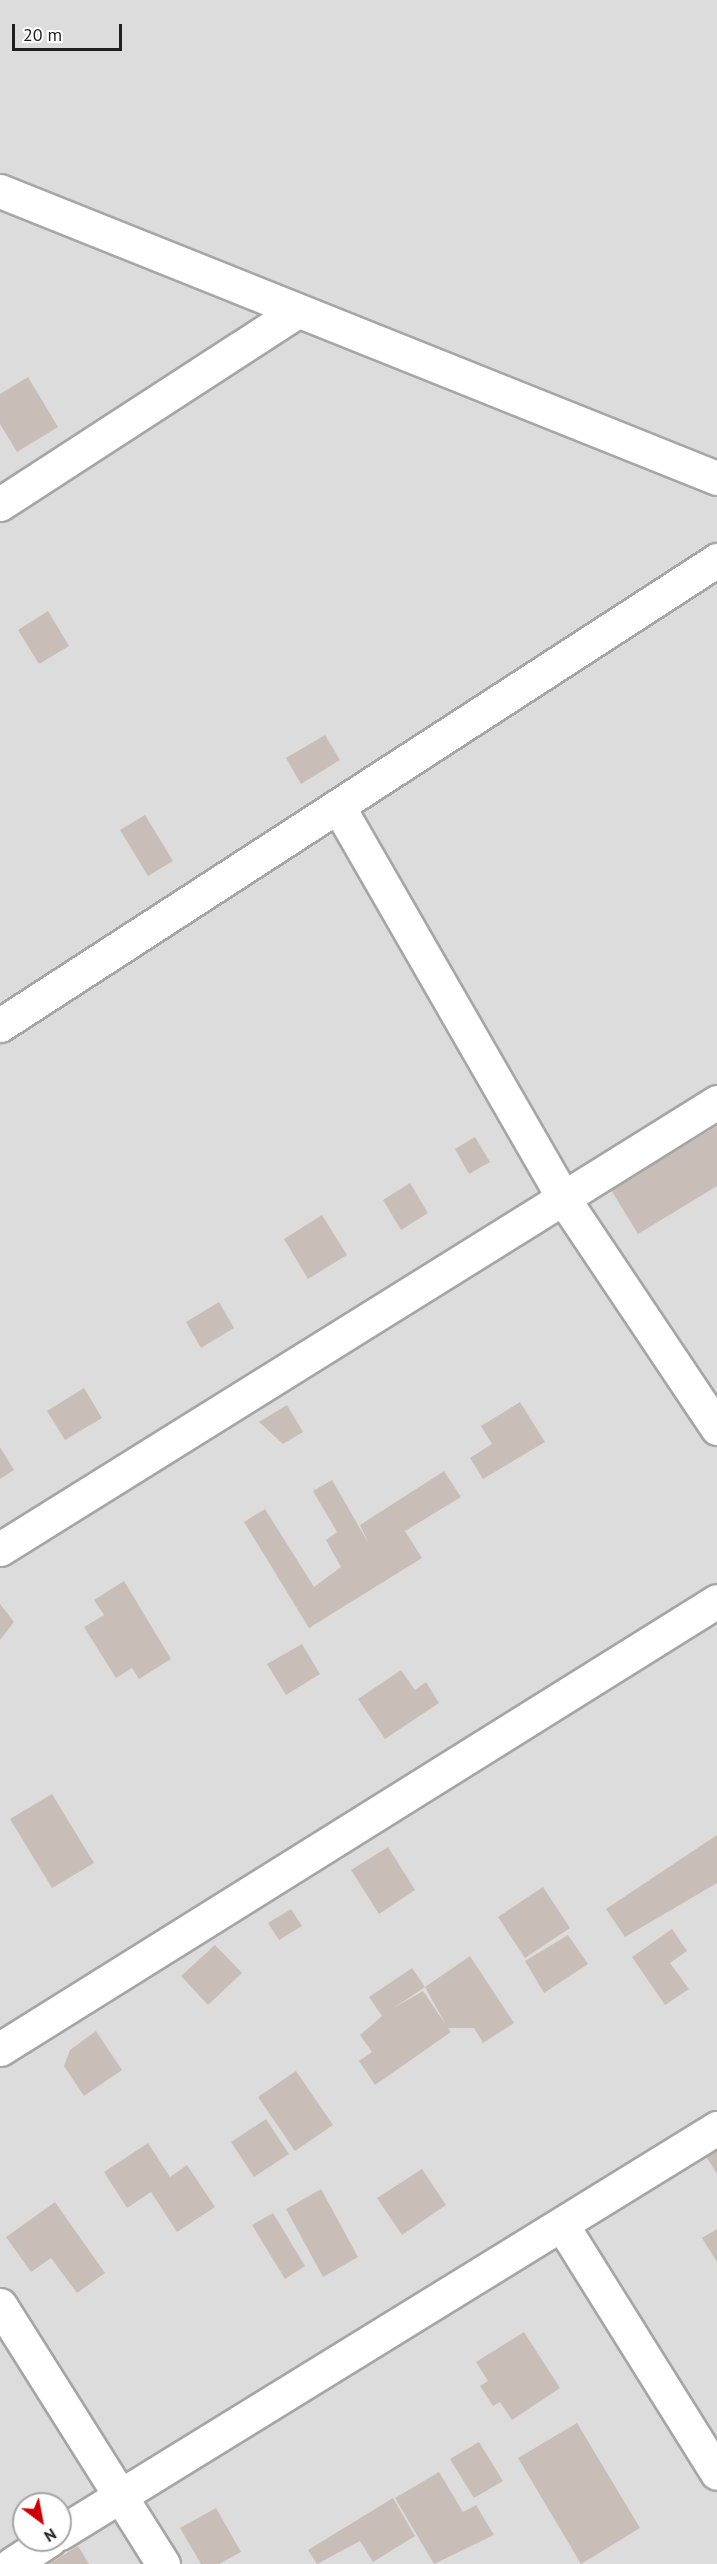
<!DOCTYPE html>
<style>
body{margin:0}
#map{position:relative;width:717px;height:2564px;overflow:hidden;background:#f1ece4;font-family:"PT Sans",sans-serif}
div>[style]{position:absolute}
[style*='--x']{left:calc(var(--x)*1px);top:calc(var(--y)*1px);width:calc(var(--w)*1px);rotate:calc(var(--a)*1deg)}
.residential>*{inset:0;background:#dddcdc}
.building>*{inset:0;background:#c9beb7}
.roads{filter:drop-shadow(2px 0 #a6a6a6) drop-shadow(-2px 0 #a6a6a6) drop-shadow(0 2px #a6a6a6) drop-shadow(0 -2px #a6a6a6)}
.street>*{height:33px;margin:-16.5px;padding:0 16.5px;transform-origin:16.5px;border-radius:16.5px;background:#fff}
span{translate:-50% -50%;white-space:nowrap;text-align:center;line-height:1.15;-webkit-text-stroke:5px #fff;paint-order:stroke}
.north{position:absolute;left:12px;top:2492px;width:60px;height:60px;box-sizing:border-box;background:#fff;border:2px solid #a5a5a5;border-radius:50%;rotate:148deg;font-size:16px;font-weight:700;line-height:24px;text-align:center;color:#1f1f1f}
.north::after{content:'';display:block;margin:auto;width:21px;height:27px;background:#ce0003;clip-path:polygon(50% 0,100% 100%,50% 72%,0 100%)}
.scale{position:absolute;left:12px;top:24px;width:110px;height:27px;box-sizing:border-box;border:3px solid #1f1f1f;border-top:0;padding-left:8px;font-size:18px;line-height:21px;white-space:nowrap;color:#1f1f1f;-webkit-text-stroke:4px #fff;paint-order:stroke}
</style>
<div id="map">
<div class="residential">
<div style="clip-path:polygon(evenodd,0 0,717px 0,717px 2564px,0 2564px,0 0,24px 2504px,60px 2504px,60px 2540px,24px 2540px,24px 2504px)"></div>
</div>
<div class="building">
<div style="clip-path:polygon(28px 377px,58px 427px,17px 452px,0 424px,0 394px)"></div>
<div style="clip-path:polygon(48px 611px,69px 646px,39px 664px,18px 630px)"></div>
<div style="clip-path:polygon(325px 735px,340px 760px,301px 784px,286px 758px)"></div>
<div style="clip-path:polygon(145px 815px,173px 861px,148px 876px,120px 830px)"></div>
<div style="clip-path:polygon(717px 1126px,717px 1186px,638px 1234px,611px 1190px)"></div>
<div style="clip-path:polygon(475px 1137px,490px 1162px,469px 1174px,455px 1149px)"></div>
<div style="clip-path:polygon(410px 1183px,428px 1213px,401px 1230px,383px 1200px)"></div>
<div style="clip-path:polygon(322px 1215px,347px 1255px,308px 1279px,284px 1239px)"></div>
<div style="clip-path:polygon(219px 1302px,234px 1328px,201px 1348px,186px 1322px)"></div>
<div style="clip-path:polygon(84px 1388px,102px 1418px,65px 1440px,47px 1411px)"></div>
<div style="clip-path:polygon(520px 1402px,545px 1442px,483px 1479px,470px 1458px,492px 1444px,481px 1426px)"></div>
<div style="clip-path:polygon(287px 1405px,303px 1432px,283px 1444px,259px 1422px)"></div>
<div style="clip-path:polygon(0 1447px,14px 1470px,0 1479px)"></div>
<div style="clip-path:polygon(444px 1471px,461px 1497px,405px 1531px,422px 1558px,309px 1628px,244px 1522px,265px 1509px,314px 1587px,341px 1567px,326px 1540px,337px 1532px,313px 1491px,332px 1480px,369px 1544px,360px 1525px)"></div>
<div style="clip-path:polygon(124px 1581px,171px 1659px,139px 1679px,132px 1668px,116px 1678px,84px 1627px,104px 1615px,94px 1600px)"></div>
<div style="clip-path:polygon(0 1604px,14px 1622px,0 1640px)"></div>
<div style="clip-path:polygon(302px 1644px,320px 1674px,286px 1695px,267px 1664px)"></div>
<div style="clip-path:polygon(401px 1670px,415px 1690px,426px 1682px,439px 1703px,385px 1739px,358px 1699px)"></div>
<div style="clip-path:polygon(52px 1794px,94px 1863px,52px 1888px,10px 1819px)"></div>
<div style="clip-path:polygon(717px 1835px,717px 1883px,625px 1937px,606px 1909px)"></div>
<div style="clip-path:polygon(388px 1847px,415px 1890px,379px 1914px,351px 1870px)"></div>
<div style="clip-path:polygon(543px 1887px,570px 1928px,525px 1958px,498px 1917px)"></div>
<div style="clip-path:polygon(291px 1909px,302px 1926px,279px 1940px,268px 1923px)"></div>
<div style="clip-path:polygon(672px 1929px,687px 1951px,670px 1963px,689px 1989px,665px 2005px,632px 1957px)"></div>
<div style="clip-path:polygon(568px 1935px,588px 1964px,544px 1993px,525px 1961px)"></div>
<div style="clip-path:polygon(215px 1945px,242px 1973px,208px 2005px,181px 1976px)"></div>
<div style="clip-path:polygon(470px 1956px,514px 2023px,483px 2043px,474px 2028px,448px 2028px,451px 2032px,375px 2085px,359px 2061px,372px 2052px,360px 2035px,382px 2016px,369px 1997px,412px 1968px,425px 1987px,392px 2009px,423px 1991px,446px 2025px,425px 1987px)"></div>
<div style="clip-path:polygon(96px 2031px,122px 2070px,84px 2096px,64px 2066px,70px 2050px)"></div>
<div style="clip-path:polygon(296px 2071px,333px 2125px,295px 2151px,258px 2097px)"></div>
<div style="clip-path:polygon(266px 2119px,289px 2154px,254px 2177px,231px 2142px)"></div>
<div style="clip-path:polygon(148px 2143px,170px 2177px,187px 2165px,215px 2207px,177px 2232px,151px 2192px,127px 2208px,104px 2172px)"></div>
<div style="clip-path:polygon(717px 2145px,717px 2174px,704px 2153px)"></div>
<div style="clip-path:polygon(422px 2169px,446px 2205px,402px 2235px,377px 2198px)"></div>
<div style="clip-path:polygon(321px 2189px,358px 2257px,323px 2277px,286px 2209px)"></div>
<div style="clip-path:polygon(55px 2202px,105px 2273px,77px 2293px,51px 2258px,31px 2272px,6px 2237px)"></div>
<div style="clip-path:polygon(273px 2213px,305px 2266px,285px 2279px,252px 2225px)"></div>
<div style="clip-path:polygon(717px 2229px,717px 2262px,702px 2238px)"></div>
<div style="clip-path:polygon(524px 2332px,560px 2388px,512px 2420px,500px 2402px,493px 2406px,480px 2386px,488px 2381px,476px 2362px)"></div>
<div style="clip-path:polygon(577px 2423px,640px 2528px,581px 2564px,518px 2458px)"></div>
<div style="clip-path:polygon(479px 2442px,503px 2481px,474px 2498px,450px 2459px)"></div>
<div style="clip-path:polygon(439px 2472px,463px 2512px,476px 2505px,494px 2535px,434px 2564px,395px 2498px)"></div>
<div style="clip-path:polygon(393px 2498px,415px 2536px,373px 2562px,360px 2541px,317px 2564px,308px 2550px)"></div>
<div style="clip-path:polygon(216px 2508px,241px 2552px,219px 2564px,201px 2564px,180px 2528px)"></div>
<div style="clip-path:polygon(78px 2546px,89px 2564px,49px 2564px)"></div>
</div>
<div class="roads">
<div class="street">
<div style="--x:0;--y:191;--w:772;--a:21.82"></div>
<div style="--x:0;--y:504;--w:351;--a:-33"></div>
<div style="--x:338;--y:806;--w:452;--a:60.1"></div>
<div style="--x:563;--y:1198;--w:277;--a:56.2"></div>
<div style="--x:0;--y:1025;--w:855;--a:-32.96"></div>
<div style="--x:0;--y:1549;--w:845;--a:-31.94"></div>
<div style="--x:0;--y:2049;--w:845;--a:-32"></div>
<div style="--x:562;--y:2225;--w:292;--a:58"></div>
<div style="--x:0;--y:2305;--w:306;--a:57.8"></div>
<div style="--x:60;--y:2533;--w:772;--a:-31.65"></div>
<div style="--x:12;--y:2564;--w:44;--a:-33"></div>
</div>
</div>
<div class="north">N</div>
<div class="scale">20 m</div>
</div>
